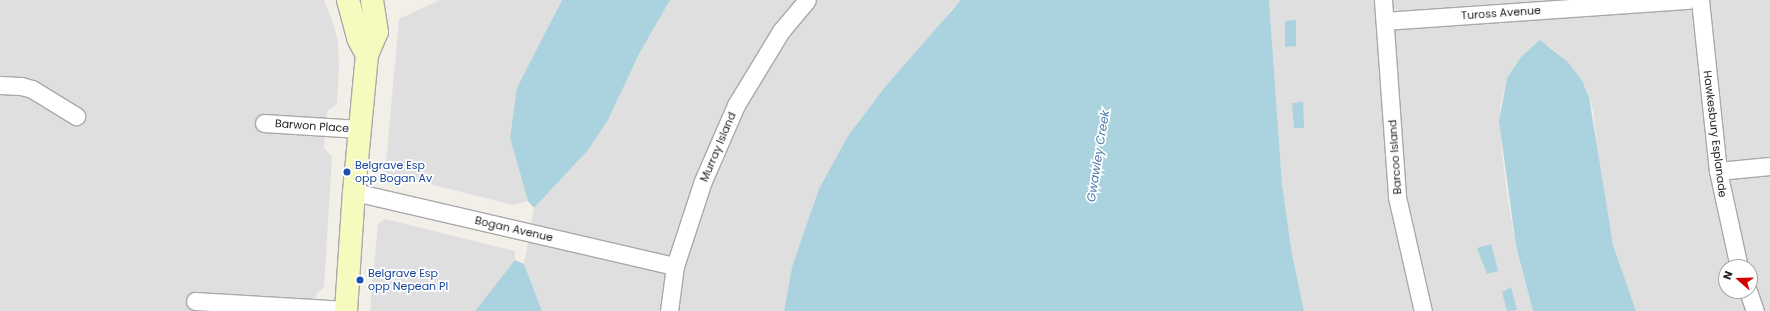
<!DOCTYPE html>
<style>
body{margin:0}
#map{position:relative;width:1770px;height:311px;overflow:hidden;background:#f2efe9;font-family:Poppins,sans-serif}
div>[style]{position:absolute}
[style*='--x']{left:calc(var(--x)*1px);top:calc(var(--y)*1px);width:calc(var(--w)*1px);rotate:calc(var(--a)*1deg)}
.residential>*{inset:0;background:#e0dfdf}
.water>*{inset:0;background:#aad3df}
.roads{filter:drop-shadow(1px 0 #a9a9a9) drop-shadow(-1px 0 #a9a9a9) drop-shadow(0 1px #a9a9a9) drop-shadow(0 -1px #a9a9a9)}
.street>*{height:17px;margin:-8.5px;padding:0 8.5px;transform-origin:8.5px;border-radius:8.5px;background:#fff}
.secondary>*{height:22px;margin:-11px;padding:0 11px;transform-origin:11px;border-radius:11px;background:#f7fabf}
.dots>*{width:11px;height:11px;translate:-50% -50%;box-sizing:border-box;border:2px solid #fff;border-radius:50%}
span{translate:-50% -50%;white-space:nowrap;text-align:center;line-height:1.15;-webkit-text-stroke:3.5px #fff;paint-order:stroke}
.street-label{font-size:11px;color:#222}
.transit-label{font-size:11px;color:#164399}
.left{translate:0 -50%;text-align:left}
.water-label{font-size:12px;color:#4a7aab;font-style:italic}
.north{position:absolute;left:1718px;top:259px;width:40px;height:40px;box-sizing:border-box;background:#fff;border:1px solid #a7a7a7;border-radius:50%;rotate:290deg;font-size:11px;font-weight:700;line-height:16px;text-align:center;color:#222}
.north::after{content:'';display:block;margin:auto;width:14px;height:18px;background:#d40000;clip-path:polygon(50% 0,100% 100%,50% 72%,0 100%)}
</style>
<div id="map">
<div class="residential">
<div style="clip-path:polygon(0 0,324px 0,334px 25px,338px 43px,339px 67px,337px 104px,327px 111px,324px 148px,332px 157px,324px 288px,316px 294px,315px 311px,0 311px)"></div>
<div style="clip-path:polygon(440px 0,562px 0,553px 17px,510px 138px,528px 201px,513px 205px,385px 173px,399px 19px)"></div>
<div style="clip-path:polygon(670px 0,961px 0,950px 11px,792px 267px,784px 311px,542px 311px,524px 264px,534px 208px,589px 149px,608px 120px,639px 54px)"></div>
<div style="clip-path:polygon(evenodd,1269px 0,1770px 0,1770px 311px,1636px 311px,1613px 245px,1602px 187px,1593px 111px,1586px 87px,1568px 62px,1548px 45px,1507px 78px,1500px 107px,1502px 153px,1508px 200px,1516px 246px,1533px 311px,1304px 311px,1292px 254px,1282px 184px,1269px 0,1726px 267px,1750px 267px,1750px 291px,1726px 291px,1726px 267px)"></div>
<div style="clip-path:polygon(385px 219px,515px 251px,515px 260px,475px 311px,370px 311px,378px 224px)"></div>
</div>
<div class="water">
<div style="clip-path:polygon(562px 0,670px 0,639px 54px,608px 120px,589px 149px,534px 208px,528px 201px,510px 138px,517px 88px)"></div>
<div style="clip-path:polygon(961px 0,1269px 0,1282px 184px,1292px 254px,1304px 311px,784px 311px,792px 267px,819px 189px,848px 136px,885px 87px)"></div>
<div style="clip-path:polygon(1296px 20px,1296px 46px,1285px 47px,1285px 21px)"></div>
<div style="clip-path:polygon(1540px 40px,1568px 62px,1583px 82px,1589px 97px,1613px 245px,1636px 311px,1533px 311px,1516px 246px,1499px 121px,1507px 78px,1521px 57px)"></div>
<div style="clip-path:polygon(1303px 102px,1304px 128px,1294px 128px,1292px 103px)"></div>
<div style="clip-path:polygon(1491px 244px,1498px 271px,1487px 274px,1477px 248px)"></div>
<div style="clip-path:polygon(515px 260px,524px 264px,542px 311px,475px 311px)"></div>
<div style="clip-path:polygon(1511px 287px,1517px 310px,1507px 311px,1502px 292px)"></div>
</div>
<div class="roads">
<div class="street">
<div style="--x:1383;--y:0;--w:197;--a:85.9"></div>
<div style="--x:1397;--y:197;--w:117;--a:77.2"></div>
<div style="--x:1700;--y:0;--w:172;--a:84"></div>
<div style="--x:1718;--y:171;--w:98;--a:77.7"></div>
<div style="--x:1385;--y:21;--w:304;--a:-4"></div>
<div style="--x:0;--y:85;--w:21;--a:3"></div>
<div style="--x:21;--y:86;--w:11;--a:15"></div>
<div style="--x:32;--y:89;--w:52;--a:31.5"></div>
<div style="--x:264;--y:123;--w:95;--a:3.6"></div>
<div style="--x:1718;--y:171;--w:52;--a:-5.5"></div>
<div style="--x:354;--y:192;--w:329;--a:13"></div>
<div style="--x:1748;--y:291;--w:21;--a:71"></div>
<div style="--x:195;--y:301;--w:151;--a:3.4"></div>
<div style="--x:669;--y:311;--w:45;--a:-82.4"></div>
<div style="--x:675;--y:266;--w:89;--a:-71.8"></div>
<div style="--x:703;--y:181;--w:83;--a:-66.5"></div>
<div style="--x:736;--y:105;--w:87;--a:-58.7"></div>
<div style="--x:781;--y:31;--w:40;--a:-50"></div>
</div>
<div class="secondary">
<div style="--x:348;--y:0;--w:39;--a:75"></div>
<div style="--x:358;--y:38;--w:19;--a:62"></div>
<div style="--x:346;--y:311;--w:119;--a:-86.2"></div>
<div style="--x:354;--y:192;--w:138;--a:-84.6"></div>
<div style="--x:367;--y:55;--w:25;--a:-67"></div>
<div style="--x:377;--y:32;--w:32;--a:-99"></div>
</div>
</div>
<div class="dots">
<div style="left:347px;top:172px;background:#1a4fb4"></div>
<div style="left:360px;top:280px;background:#1a4fb4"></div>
</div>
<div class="street-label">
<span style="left:1501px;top:13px;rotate:-4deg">Tuross Avenue</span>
<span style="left:312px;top:126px;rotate:4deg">Barwon Place</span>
<span style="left:1715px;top:134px;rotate:83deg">Hawkesbury Esplanade</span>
<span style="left:718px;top:147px;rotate:-67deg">Murray Island</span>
<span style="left:1395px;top:157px;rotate:-94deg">Barcoo Island</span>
<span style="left:514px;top:229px;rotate:13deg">Bogan Avenue</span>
</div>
<div class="transit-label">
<span class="left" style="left:355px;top:172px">Belgrave Esp<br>opp Bogan Av</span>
<span class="left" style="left:368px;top:280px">Belgrave Esp<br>opp Nepean Pl</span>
</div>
<div class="water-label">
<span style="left:1098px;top:156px;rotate:-81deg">Gwawley Creek</span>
</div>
<div class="north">N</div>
</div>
